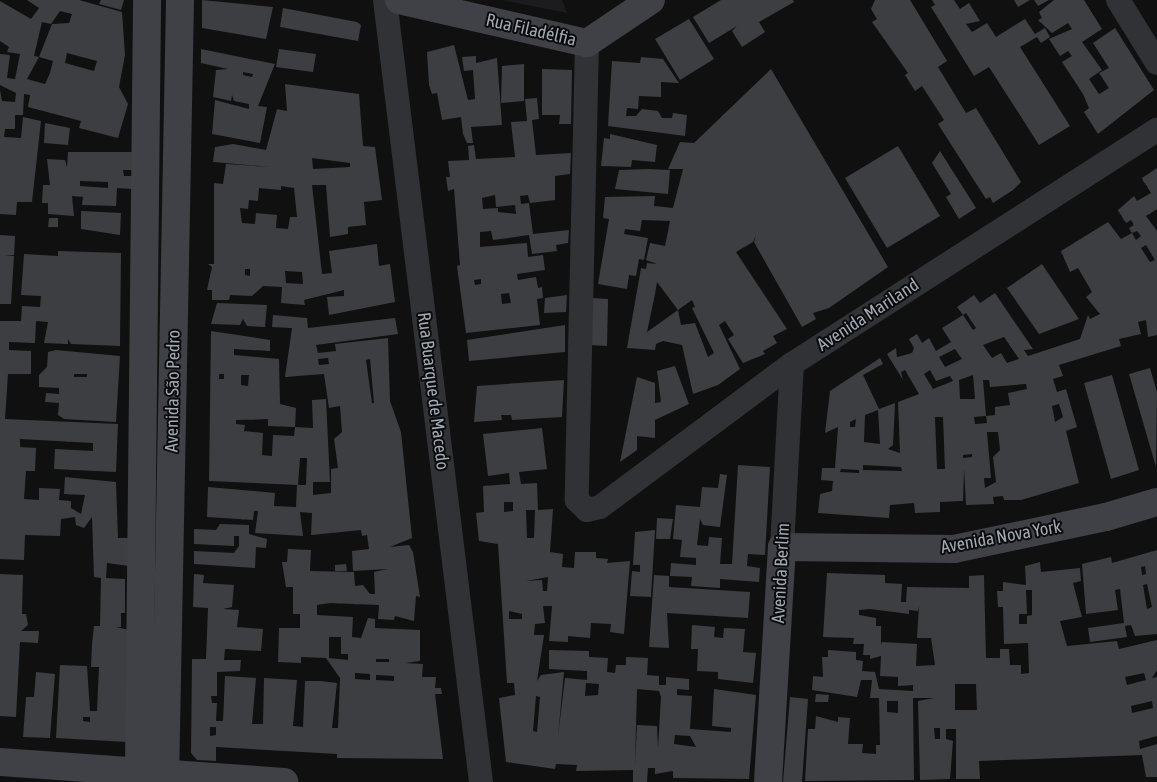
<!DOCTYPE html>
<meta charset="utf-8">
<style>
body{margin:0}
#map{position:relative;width:1157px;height:782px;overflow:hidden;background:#101011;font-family:"Asap Condensed",sans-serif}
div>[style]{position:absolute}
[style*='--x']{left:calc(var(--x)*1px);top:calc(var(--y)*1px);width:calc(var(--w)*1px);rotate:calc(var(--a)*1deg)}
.built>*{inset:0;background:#1c1c1e}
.building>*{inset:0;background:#3c3e41}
.street>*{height:24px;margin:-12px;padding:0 12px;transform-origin:12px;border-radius:12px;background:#313236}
.secondary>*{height:28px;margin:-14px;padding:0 14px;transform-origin:14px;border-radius:14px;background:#3f4146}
span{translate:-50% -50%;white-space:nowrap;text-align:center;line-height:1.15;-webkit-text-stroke:4px #0b0b0c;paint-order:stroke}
.street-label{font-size:18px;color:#a0a8b3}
</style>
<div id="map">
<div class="built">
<div style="clip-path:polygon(502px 0,562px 0,567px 13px)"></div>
</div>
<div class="building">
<div style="clip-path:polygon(evenodd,27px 0,79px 0,122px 12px,125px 55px,119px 87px,128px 104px,118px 138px,79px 128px,81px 121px,28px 107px,30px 95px,24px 94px,23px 115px,15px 115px,15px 129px,5px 129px,4px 137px,21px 138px,23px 117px,41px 121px,32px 202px,17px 202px,16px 215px,0 214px,0 90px,2px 101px,15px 102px,16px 93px,0 85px,0 54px,10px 55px,7px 78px,15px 79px,20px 54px,7px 52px,9px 47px,0 41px,0 1px,31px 19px,39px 8px,27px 0,60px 11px,72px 14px,69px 23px,52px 24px,39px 57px,53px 61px,50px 73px,45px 84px,27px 79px,39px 57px,34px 56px,42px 22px,51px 24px,60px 11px,27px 0,67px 53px,97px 61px,94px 71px,65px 63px,67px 53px)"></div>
<div style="clip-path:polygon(101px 0,124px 0,121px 10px,99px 4px)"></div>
<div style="clip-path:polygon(202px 0,273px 7px,266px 39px,202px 28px)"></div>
<div style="clip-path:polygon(721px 0,793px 0,794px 2px,759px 22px,765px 32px,742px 47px,732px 31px,737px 26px,709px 43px,693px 17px)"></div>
<div style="clip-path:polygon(875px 0,910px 0,947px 61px,938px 67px,966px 113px,976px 108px,1021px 182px,1013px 190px,993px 203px,990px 197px,986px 199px,938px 124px,944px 120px,922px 86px,915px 91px,905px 75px,908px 73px,872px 22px,877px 19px,871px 9px)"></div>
<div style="clip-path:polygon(932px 0,954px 0,960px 9px,969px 3px,980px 21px,966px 24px,972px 32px,987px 23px,996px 37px,1025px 19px,1035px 34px,1045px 28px,1050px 37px,1041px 43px,1037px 37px,1020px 47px,1070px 126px,1039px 145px,989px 67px,974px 76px,931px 7px,935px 5px)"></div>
<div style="clip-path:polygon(1014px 0,1030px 0,1018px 7px)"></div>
<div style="clip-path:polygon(1034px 0,1049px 0,1038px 6px)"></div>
<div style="clip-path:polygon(1054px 0,1084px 0,1102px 29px,1082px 42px,1102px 70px,1089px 79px,1099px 94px,1109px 88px,1099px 73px,1109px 68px,1093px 43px,1115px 28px,1154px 90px,1098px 134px,1084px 112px,1089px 108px,1083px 94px,1062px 62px,1072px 56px,1068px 51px,1060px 56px,1049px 39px,1072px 29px,1068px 23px,1052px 33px,1038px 20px,1042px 18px,1039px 12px)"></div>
<div style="clip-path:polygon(283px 8px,357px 22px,361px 25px,358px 41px,280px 27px)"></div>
<div style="clip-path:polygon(689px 19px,714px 59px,680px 80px,655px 39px)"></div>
<div style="clip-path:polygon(454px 45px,468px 100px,475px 99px,473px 70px,464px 71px,462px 57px,476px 56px,476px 63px,497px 58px,502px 125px,471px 127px,473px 143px,467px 143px,463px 134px,461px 117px,442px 120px,437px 93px,432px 94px,429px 85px,427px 52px)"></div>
<div style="clip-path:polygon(evenodd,201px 49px,275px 64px,258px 106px,267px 107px,260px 143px,212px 134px,215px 100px,249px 109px,249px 104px,234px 101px,232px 95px,231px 101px,213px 97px,216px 70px,228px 69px,201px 63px,201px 49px,243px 72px,253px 74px,252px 77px,243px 75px,243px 72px)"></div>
<div style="clip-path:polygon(279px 49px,316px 54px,313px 72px,276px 67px)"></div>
<div style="clip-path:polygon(641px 57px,663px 59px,679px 83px,661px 82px,661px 97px,639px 96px,638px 109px,627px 108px,626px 116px,636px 116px,642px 109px,658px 111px,662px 118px,672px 118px,673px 113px,687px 115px,685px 136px,608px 126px,612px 61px,640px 63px)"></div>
<div style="clip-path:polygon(524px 64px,524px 101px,501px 103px,502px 66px)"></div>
<div style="clip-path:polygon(542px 69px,572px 70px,571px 124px,559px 124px,560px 115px,542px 115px)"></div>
<div style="clip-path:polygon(evenodd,771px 69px,888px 267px,829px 308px,813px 313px,816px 319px,802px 327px,754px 242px,756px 235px,753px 242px,736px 252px,787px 329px,773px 336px,777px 343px,763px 351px,765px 354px,743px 363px,728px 339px,734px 335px,725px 321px,719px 325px,740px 369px,718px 385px,693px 394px,682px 345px,663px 341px,656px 344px,655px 350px,627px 348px,641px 268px,646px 269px,647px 263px,657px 264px,646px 260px,650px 243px,665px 246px,670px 221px,642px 220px,640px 231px,625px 229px,624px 234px,648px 238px,644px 260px,639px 259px,636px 276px,629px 275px,627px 289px,598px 284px,609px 219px,603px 218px,605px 197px,655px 196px,654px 206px,673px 208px,683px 169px,668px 169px,680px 142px,694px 143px,771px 69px,657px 282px,678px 310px,647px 332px,655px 294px,657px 282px,771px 69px,692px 300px,695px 307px,692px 308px,714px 353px,708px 357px,695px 323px,681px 325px,678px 310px,692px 300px)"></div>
<div style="clip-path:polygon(evenodd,285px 84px,359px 94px,363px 146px,375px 147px,382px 200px,364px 202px,366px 225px,348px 227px,348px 234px,330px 237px,326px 185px,312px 185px,322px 274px,332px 273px,329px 251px,377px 244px,379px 266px,390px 264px,395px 302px,329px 315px,327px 297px,344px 296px,344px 290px,304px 300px,305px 305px,281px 303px,282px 287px,263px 286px,252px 296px,230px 295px,229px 300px,212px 300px,212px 290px,207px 290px,212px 267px,208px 264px,214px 264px,214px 183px,223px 184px,226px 164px,270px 167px,213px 162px,215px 147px,233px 144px,266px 150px,277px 109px,287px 111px,285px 84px,312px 158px,350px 163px,350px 167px,313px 169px,312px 158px,285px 84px,281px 186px,294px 188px,297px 217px,290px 217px,288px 229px,276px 228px,277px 215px,256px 213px,255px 224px,242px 223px,240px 208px,248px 209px,249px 200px,258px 201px,259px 188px,281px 190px,281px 186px,285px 84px,245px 269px,250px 269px,250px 276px,245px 275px,245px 269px,285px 84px,285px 271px,302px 272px,303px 284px,286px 283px,285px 271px)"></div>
<div style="clip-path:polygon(evenodd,537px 98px,539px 119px,532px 120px,536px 155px,571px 153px,570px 174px,555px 176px,555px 200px,530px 203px,528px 195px,520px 196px,521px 204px,529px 203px,533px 234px,569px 230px,568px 243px,556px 245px,557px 251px,532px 254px,529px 235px,493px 240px,491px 231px,480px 232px,480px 247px,527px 243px,528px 257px,543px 255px,545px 270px,517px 274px,518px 280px,536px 277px,538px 288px,542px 287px,543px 298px,537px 299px,540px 325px,466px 333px,457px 266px,460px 265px,454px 189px,448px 191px,446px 177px,450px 177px,448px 161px,469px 160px,468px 146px,474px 145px,476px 159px,515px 157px,511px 122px,527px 121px,525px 99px,537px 98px,495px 195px,496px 207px,515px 205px,516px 214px,498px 212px,498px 208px,483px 209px,482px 198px,495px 195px,537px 98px,481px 279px,481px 284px,475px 285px,474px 280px,481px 279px,537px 98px,509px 293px,511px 303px,502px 304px,501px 294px,509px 293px)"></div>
<div style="clip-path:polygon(45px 123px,70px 128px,68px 145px,44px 143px)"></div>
<div style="clip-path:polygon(610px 134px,657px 145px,655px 162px,632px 160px,631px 167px,601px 166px,604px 138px,610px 139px)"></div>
<div style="clip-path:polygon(898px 146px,940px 216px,887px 248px,845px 178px)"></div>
<div style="clip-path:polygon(940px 151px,976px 208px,959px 219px,946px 197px,951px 194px,932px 163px)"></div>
<div style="clip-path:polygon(evenodd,68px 152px,132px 152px,132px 170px,123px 170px,124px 176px,132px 176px,132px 189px,117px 188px,116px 206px,82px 205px,83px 197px,72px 196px,74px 216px,48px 214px,48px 203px,42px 203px,43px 185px,50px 185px,47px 159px,65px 160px,67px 167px,68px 152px,80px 181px,108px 182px,108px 188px,80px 186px,80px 181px)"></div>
<div style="clip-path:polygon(evenodd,1157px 168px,1157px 209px,1146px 216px,1157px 231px,1157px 335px,1148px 337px,1146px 320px,1138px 322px,1141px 334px,1119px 339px,1121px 346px,1059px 365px,1063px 376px,1053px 379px,1057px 392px,1066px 389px,1077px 427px,1066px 431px,1079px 483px,1021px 500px,1004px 500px,1003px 496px,993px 497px,994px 504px,966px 505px,964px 469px,963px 501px,940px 502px,940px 512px,915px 513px,914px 503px,890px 505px,889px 518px,818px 513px,820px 494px,832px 491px,833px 481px,821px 480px,822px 468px,835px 468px,838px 427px,825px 433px,830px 391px,880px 358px,883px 364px,863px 375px,879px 409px,895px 403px,893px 445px,888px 449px,900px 453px,898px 402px,919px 394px,905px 370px,901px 372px,903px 380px,887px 354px,896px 348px,897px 357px,912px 353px,914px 348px,909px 339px,917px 334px,922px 343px,929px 338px,936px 351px,951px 342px,942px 328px,963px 315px,957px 307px,974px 295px,980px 303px,995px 293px,1033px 349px,1024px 350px,1028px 356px,1080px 339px,1088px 315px,1090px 319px,1100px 314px,1086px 297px,1092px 292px,1078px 268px,1070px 272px,1061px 251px,1108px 222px,1121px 239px,1132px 233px,1136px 240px,1141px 236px,1137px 231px,1132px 233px,1129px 228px,1134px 225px,1131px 220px,1126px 223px,1118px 210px,1134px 196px,1137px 201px,1151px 193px,1142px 178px,1157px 168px,1146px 245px,1155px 260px,1150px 262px,1141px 248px,1146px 245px,1157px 168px,966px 313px,976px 328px,973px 330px,963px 315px,966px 313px,1157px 168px,1004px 337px,1019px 359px,1007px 363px,1001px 353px,992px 358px,983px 345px,1004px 337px,1157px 168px,955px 349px,962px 359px,945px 367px,939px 357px,955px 349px,1157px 168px,930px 370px,936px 381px,950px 376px,953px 381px,933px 389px,924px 374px,930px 370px,1157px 168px,973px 375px,975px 399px,960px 399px,959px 380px,973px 375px,1157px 168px,983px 380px,989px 380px,990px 387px,1026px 384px,1027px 389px,1008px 393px,1010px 405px,995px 407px,995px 415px,986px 416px,983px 380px,1157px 168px,1059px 404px,1063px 417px,1055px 422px,1052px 406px,1059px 404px,1157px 168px,878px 410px,880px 444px,864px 442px,865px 415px,878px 410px,1157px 168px,986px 416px,987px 423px,975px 424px,974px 417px,986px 416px,1157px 168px,935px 417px,943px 417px,945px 469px,937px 469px,935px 417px,1157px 168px,856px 419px,855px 427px,850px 427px,850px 422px,856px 419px,1157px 168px,987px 432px,998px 432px,1000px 450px,993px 457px,996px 482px,985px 488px,984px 478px,991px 478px,987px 432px,1157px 168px,972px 454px,972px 457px,963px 458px,963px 455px,972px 454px,1157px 168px,863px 465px,901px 467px,902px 471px,863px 470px,863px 465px,1157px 168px,841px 469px,859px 470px,859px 473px,840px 472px,841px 469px)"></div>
<div style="clip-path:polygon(648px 169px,670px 170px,668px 194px,615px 189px,619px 170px)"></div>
<div style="clip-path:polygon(81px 211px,121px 213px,120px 235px,81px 229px)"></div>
<div style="clip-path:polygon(49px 218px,58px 218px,58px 227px,48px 227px)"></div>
<div style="clip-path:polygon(0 235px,15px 236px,14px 255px,5px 256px,14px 256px,11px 304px,0 304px)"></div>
<div style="clip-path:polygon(evenodd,58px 251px,121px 253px,120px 346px,71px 344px,68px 339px,68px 344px,44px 343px,48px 322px,36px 321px,35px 343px,9px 342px,9px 350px,31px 351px,31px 374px,8px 374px,5px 419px,118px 424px,116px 472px,54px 469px,55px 449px,93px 451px,93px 443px,20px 439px,20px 447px,36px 448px,35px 471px,26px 471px,24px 499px,39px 500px,39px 488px,60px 489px,59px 500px,71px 501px,71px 508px,81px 514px,85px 495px,64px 494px,65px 477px,116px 482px,118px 538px,130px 538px,129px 566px,107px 563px,106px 578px,125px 579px,125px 613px,121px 613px,121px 627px,116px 627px,129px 630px,127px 742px,56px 738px,60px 665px,87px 666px,90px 711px,97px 711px,99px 667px,91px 667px,92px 644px,94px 626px,100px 626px,101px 578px,94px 577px,92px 517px,84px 528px,76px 525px,75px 517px,61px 519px,60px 536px,25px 535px,24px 560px,0 559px,0 321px,21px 321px,22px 306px,40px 307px,41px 296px,21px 295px,24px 254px,58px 256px,58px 251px,83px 717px,90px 717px,90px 722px,83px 721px,83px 717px)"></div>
<div style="clip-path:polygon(1042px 264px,1079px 319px,1039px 334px,1007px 288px)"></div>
<div style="clip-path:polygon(567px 295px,566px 312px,544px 313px,545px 298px)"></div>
<div style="clip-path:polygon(592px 298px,608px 299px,607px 346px,591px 345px)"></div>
<div style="clip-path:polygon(217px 303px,267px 305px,265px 327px,247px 326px,243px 319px,240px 325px,211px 324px)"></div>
<div style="clip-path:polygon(evenodd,273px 315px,307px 318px,308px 328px,395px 318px,398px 334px,316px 345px,318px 353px,336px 351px,335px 344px,388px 338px,390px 401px,401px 432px,412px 538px,390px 547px,409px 545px,413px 552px,420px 597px,416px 596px,414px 621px,395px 616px,394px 620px,378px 619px,379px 605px,330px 603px,317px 605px,317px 615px,353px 617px,352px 637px,361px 638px,368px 618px,375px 619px,375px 628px,420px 630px,420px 661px,405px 663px,423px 664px,422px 677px,436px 677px,435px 688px,441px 688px,442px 694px,435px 694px,443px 759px,337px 758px,337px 754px,216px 747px,216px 761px,197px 760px,191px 753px,192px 659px,206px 659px,208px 608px,193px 607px,194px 574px,204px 575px,203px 583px,234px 585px,232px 607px,223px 609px,239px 610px,237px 627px,263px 629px,261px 651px,225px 649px,224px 660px,241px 660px,240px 671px,217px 672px,217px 696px,211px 696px,212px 703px,217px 703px,216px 721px,223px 721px,225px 676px,256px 678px,252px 724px,263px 724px,264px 678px,297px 680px,293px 726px,303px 727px,305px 681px,320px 681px,337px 683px,332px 728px,338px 728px,340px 678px,326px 658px,301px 657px,301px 663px,278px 662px,279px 628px,300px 628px,300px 614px,293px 614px,293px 587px,286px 587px,282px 562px,287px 562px,288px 549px,311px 550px,310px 571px,354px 572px,355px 586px,363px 585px,370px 594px,375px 594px,374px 572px,388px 569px,353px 571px,352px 551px,369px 549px,367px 535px,362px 536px,361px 530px,311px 535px,312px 513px,300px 512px,303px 536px,255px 533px,258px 511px,254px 511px,253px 520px,207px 517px,208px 487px,275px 493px,274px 506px,296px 507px,297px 485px,306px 485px,307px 458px,300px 458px,298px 485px,209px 481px,211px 331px,270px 340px,270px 351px,234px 349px,234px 355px,279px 359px,280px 404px,296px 408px,295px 427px,268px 426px,268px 419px,236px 420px,236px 424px,245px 425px,244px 431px,263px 433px,262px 455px,272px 456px,273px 435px,294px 436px,295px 427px,313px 428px,312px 400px,326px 399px,330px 482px,313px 482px,313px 495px,331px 493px,331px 469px,338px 468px,334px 439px,342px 432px,340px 406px,329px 408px,324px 374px,285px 377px,292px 328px,272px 327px,273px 315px,328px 358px,329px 364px,319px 365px,318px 359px,328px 358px,273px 315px,370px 359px,374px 403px,372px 403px,366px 360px,370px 359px,273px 315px,219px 374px,224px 374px,224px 379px,219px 379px,219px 374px,273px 315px,241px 375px,249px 375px,248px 386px,241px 385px,241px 375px,273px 315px,329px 637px,341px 637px,341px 654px,348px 654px,348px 660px,329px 658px,329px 637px,273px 315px,376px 659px,389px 659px,389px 662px,376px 662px,376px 659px,273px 315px,355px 673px,370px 674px,370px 680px,355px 679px,355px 673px,273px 315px,376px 675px,394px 676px,394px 681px,376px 680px,376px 675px,273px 315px,210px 727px,216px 727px,216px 735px,210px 736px,210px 727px)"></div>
<div style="clip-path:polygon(565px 325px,565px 352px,469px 361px,467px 340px)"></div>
<div style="clip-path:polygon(evenodd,56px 350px,120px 356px,116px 422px,64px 419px,58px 415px,59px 403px,45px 402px,46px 393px,59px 394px,59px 388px,39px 387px,39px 375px,47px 367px,48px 352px,56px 350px,74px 374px,87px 374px,87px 377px,74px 377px,74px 374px)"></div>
<div style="clip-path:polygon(675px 366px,689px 404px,655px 420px,655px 438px,637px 436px,637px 450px,620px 462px,637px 377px,655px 383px,655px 403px,661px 402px,657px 371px)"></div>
<div style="clip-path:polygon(1150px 368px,1157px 392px,1156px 467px,1129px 374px)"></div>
<div style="clip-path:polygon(1112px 375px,1139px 470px,1111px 479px,1084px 383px)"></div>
<div style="clip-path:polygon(564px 380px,562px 417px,512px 420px,511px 415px,501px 415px,502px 420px,474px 422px,477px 386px)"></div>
<div style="clip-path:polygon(evenodd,542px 428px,547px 469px,519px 472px,521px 484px,537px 483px,538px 510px,553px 509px,550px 552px,563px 554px,562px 567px,574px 568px,575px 552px,596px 552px,596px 558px,608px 559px,607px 563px,630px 561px,624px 634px,610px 632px,611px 624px,591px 623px,590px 638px,568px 636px,568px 642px,549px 641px,552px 606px,543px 606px,545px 623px,535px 624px,534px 635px,544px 635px,537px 681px,541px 675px,564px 672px,558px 736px,565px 678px,587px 680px,587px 671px,549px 669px,549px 650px,589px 651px,589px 657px,608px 658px,607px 672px,615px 673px,616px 665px,626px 665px,626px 657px,648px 658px,647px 675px,659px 676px,659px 685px,666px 685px,666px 677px,689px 679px,689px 690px,677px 689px,677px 695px,692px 696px,690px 729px,731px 732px,731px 728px,712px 726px,714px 689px,756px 695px,749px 779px,673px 778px,673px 771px,655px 774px,655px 768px,648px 768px,647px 782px,633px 782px,633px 770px,576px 771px,577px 765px,556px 764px,555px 769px,506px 762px,499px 698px,515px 695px,514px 683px,507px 683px,498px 544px,479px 541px,476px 513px,484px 512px,483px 486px,510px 484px,509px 473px,488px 476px,483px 434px,542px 428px,504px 502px,513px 502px,513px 511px,504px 512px,504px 502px,542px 428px,526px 510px,535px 510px,534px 538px,527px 538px,526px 510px,542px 428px,548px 577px,547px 591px,543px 591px,542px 580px,526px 581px,548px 577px,542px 428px,509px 611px,522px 614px,522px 619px,509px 619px,509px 611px,542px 428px,586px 683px,599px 684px,598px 695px,585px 696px,586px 683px,542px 428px,637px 689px,659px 691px,661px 697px,658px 748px,657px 726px,637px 725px,635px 766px,637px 689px,542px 428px,536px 696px,540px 697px,537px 732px,533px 731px,536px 696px,542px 428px,675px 735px,690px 736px,696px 747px,674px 744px,675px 735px)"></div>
<div style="clip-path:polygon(738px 465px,770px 467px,765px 555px,748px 554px,747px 566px,760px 568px,759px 582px,720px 579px,720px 588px,691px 586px,692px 577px,670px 576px,671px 563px,696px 565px,696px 558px,680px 557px,682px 540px,673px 539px,676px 505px,700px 507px,702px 487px,718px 488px,720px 474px,727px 475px,720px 527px,703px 525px,700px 519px,697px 545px,708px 546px,709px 537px,722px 538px,720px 564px,732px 564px)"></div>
<div style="clip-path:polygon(657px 518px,673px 519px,670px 539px,656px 539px)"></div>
<div style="clip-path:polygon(220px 524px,249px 525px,249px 534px,267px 539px,266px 548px,256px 547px,255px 568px,194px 564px,194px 551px,234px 553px,239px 546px,239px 536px,234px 536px,234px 546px,194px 544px,194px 529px,216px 530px)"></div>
<div style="clip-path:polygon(655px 530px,651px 597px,630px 596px,632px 571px,640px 572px,640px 565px,633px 565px,635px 532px)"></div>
<div style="clip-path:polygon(evenodd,1157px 550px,1157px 634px,1135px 636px,1131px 625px,1125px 626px,1127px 637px,1090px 642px,1088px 628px,1124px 623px,1120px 589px,1115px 590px,1118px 610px,1086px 614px,1082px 564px,1111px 557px,1112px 563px,1157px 550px,1145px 566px,1146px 574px,1142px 575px,1141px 567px,1145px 566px,1157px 550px,1147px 584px,1152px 607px,1147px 609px,1143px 585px,1147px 584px)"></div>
<div style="clip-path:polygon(evenodd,1040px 562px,1041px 572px,1080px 568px,1081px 581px,1073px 583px,1082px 617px,1060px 621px,1067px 646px,1117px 641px,1119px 649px,1157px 640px,1157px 670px,1152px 678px,1157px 677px,1157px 736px,1139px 741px,1140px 749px,1157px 744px,1157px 777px,1146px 777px,1142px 755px,979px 761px,980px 779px,956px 779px,956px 729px,946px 729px,946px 739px,953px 741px,950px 779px,920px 780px,918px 701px,934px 698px,913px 698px,914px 780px,805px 781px,808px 729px,815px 729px,816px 716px,838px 722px,838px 717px,850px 718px,848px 744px,863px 744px,862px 753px,876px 754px,876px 745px,880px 745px,879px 698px,870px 698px,872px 680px,861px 680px,857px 697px,812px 690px,813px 676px,823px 677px,822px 657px,828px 657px,828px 650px,856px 652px,856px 660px,863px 661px,862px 671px,875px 672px,879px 689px,913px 691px,913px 685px,898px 686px,898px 677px,880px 676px,881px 656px,870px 659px,870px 655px,863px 655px,864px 644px,853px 644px,854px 638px,823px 637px,827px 573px,885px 575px,885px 583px,902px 584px,901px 602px,906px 602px,907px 587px,969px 588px,969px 576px,984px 575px,986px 658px,1000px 658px,1000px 649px,1009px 649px,1010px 665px,1021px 665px,1021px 674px,1029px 673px,1028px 643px,1004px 644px,1003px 607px,998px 607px,997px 591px,1003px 591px,1003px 582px,1026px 585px,1025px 566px,1040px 562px,1026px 590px,1032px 590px,1032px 615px,1027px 616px,1027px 624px,1019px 624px,1019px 614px,1027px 614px,1026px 590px,1040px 562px,919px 605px,917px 638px,931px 638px,935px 665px,916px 666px,917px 644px,882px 642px,881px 645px,881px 626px,876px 626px,876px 618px,859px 615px,859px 610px,870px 609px,909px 614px,909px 610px,918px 611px,919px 605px,1040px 562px,1144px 673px,1146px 680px,1127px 685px,1125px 677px,1144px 673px,1040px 562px,955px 684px,976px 684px,977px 710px,955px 710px,955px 684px,1040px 562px,887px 701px,898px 701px,898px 713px,887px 712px,887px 701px,1040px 562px,1152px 701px,1153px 708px,1132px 713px,1131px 706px,1152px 701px,1040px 562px,934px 728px,940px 728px,940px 739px,935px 739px,934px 728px)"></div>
<div style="clip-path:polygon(346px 564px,347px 571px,335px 571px,335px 565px)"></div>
<div style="clip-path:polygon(0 574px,23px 575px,22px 614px,26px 614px,28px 625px,21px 631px,39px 631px,38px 643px,20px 642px,16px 717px,0 716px)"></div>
<div style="clip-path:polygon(654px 575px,669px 576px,669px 587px,750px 592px,748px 618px,667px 613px,669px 648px,649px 647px)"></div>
<div style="clip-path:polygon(692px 625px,715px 627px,714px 637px,723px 638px,724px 628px,745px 629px,743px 652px,756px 653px,753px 683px,718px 679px,718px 672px,697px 671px,698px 649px,691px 649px)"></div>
<div style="clip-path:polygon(36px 672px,55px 674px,50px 738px,23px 737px,26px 697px,34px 697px)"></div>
<div style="clip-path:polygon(816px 694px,829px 695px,828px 702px,815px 702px)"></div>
<div style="clip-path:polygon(790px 697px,808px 699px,802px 782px,783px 782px)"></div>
</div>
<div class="street">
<div style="--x:385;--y:0;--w:788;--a:83"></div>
<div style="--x:1118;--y:0;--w:74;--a:58.2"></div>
<div style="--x:587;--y:43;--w:457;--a:91.3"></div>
<div style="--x:577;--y:500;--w:14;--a:45"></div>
<div style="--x:587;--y:510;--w:13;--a:-13"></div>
<div style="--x:600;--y:507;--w:239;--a:-36.7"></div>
<div style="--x:792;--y:364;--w:434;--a:-32.7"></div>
<div style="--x:782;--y:547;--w:183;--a:-86.9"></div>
</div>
<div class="secondary">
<div style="--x:399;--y:0;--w:193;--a:12.9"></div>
<div style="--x:587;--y:43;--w:77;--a:-33.9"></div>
<div style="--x:0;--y:762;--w:285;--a:4"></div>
<div style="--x:139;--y:770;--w:770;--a:-89.4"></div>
<div style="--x:165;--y:782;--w:782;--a:-88.9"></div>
<div style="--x:768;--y:782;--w:235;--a:-86.6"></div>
<div style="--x:782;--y:547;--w:172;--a:0.7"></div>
<div style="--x:954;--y:549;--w:155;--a:-11.9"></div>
<div style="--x:1106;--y:517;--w:53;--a:-16.4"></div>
</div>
<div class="street-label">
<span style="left:531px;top:30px;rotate:13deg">Rua Filadélfia</span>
<span style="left:868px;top:315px;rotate:-33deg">Avenida Mariland</span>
<span style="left:173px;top:391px;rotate:-89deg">Avenida São Pedro</span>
<span style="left:433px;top:391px;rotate:83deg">Rua Buarque de Macedo</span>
<span style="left:1001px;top:537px;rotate:-10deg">Avenida Nova York</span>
<span style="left:781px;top:573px;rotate:-87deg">Avenida Berlim</span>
</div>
</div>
